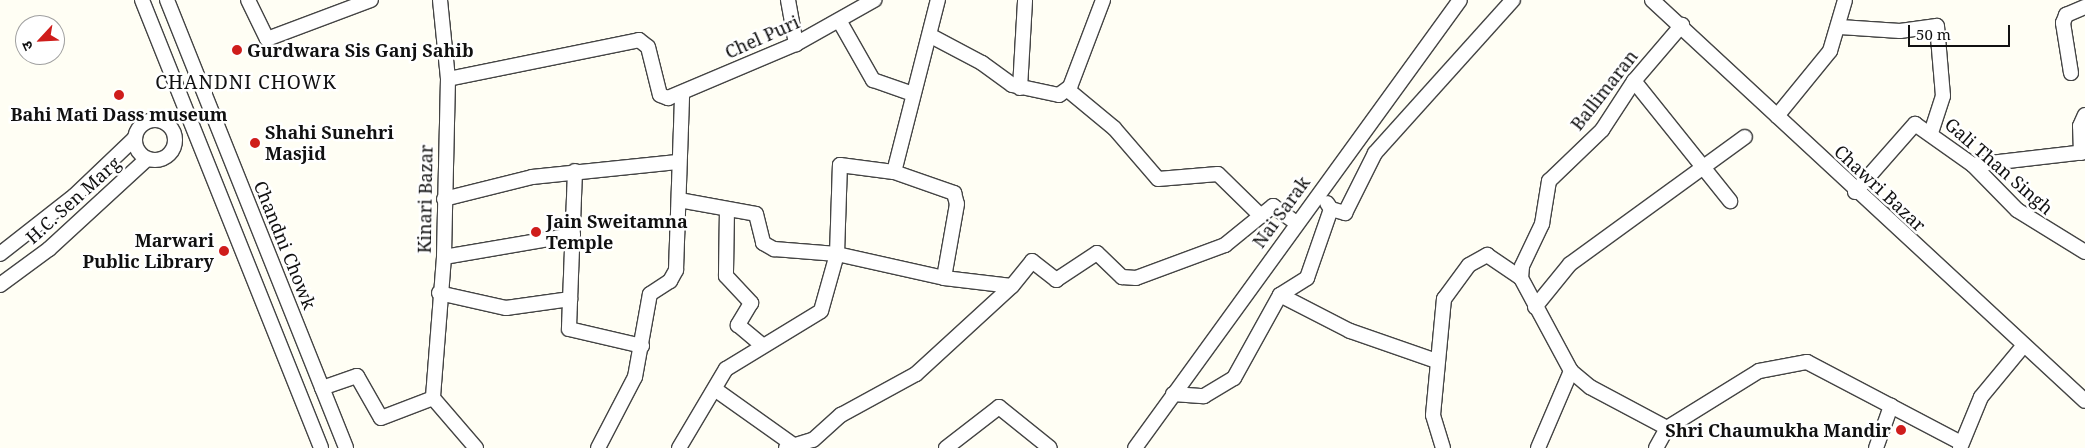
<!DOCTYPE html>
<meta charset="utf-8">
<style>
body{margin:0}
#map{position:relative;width:2085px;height:448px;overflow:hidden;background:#fffef4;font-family:"Noto Serif","Noto Sans Devanagari",serif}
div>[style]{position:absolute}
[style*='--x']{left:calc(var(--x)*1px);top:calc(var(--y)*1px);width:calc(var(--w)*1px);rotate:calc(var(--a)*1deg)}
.roads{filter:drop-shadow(1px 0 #444) drop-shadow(-1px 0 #444) drop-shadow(0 1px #444) drop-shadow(0 -1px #444)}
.minor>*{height:14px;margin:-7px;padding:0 7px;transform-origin:7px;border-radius:7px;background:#fff}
.minor>.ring{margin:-7px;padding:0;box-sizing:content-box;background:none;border:14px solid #fff;border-radius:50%}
.dots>*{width:14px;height:14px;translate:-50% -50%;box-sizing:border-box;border:2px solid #fff;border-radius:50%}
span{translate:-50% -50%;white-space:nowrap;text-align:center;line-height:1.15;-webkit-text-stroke:5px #fff;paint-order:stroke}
.street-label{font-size:18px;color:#111}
.poi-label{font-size:18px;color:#111;font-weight:700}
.left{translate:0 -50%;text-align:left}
.right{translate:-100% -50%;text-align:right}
.neighbourhood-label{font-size:19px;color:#111;letter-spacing:1px}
.north{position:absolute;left:15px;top:15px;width:50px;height:50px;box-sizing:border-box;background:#fff;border:1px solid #a0a0a0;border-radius:50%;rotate:245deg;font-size:14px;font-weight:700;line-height:20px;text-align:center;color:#111}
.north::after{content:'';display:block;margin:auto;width:18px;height:22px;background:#cf1d1b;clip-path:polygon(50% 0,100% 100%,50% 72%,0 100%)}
.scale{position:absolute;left:1908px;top:25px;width:102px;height:22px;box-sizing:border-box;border:2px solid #111;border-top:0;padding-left:6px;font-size:15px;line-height:18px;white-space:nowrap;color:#111;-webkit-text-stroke:4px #fff;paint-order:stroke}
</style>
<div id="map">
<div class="roads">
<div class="minor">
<div style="--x:142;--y:0;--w:482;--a:68.2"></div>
<div style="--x:167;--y:0;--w:482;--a:68.2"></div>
<div style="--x:248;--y:0;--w:43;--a:64"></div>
<div style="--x:267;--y:39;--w:111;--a:-20.6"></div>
<div style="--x:440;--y:0;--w:79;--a:84.2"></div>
<div style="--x:448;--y:79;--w:178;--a:91.3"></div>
<div style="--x:444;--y:257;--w:141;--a:94.5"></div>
<div style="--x:433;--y:398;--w:66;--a:49.3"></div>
<div style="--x:788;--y:0;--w:45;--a:79.7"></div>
<div style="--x:1652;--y:0;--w:590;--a:42.8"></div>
<div style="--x:840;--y:22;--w:67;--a:60.4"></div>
<div style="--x:873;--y:80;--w:42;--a:19.3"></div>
<div style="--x:1840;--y:27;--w:60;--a:3.8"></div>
<div style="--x:1900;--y:31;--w:37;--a:-8"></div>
<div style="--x:1937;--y:26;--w:70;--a:85.1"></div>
<div style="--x:1943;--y:96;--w:38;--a:108"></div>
<div style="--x:931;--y:36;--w:58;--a:27.9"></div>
<div style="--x:982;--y:63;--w:37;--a:36"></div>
<div style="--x:1012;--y:85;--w:48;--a:12"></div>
<div style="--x:1059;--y:95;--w:14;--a:-36"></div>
<div style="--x:1070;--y:87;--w:93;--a:-69.2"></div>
<div style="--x:2071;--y:73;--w:51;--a:-99.1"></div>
<div style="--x:2063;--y:23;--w:9;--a:-69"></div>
<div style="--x:2066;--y:15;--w:21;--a:-23"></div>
<div style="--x:448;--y:79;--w:195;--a:-11.5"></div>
<div style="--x:639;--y:40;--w:11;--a:38"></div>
<div style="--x:648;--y:47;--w:49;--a:76"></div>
<div style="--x:660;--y:95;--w:9;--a:21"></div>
<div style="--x:668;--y:98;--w:139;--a:-22.9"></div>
<div style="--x:796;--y:44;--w:90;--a:-29.4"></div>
<div style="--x:1634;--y:81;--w:154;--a:51.3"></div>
<div style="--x:1020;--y:88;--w:88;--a:-86.7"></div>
<div style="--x:1068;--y:90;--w:60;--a:39.6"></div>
<div style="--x:1114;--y:128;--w:67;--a:49.2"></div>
<div style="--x:1158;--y:179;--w:60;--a:-4.8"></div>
<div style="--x:1218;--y:174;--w:60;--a:44.3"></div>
<div style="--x:1777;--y:116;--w:84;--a:-50.8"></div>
<div style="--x:1830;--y:51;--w:53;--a:-73.6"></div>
<div class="ring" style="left:135px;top:120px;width:26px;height:26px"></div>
<div style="--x:2081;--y:153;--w:27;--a:-92"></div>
<div style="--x:2080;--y:126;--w:12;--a:-66"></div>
<div style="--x:1973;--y:165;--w:113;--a:-6.6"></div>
<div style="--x:575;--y:171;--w:158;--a:92.2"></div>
<div style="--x:569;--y:329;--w:75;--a:13.1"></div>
<div style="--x:894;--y:172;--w:178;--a:-75.7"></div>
<div style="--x:1855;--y:192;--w:91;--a:-48.6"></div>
<div style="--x:1915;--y:124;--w:71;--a:35.3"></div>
<div style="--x:1973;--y:165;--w:63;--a:45.6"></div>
<div style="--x:2017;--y:210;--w:80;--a:31.7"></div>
<div style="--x:444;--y:199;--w:91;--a:-14"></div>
<div style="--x:532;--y:177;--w:146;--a:-5.9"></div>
<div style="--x:679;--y:200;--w:78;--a:10.3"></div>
<div style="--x:756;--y:214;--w:30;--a:76"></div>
<div style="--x:763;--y:243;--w:13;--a:29"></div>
<div style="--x:774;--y:249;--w:63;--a:4.5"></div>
<div style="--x:837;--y:254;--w:110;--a:12.6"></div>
<div style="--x:944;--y:278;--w:68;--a:6.7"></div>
<div style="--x:1012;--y:286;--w:32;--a:-51"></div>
<div style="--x:1032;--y:261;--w:31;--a:38"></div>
<div style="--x:1056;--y:280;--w:49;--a:-33.4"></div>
<div style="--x:1097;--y:253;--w:35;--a:44"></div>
<div style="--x:1122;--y:277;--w:14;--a:4"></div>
<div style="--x:1136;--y:278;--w:95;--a:-20.3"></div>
<div style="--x:1225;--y:245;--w:62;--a:-39.1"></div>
<div style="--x:1273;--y:206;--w:29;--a:36"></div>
<div style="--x:727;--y:209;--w:67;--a:90.9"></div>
<div style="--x:726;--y:276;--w:37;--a:47"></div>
<div style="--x:751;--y:303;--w:26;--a:121"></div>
<div style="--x:738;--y:325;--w:31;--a:40"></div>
<div style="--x:1331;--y:209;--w:15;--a:16"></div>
<div style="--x:1345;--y:213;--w:67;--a:-63.4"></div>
<div style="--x:1375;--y:153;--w:206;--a:-48"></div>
<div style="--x:0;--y:254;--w:94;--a:-38.1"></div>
<div style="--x:74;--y:196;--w:84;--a:-43.6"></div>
<div style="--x:444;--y:257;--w:131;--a:-9.7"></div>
<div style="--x:0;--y:285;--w:61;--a:-36.3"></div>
<div style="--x:49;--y:249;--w:133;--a:-42.6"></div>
<div style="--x:439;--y:293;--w:69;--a:12.6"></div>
<div style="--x:506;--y:308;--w:65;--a:-8"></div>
<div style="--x:1280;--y:295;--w:79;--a:27.2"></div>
<div style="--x:1350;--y:331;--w:91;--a:19.2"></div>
<div style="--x:1535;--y:307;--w:55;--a:-50.9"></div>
<div style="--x:1570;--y:264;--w:216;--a:-36"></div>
<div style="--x:1571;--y:371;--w:25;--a:40"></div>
<div style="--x:1590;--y:387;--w:87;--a:28"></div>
<div style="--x:1667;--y:428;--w:108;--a:-31.8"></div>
<div style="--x:1759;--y:371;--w:49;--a:-10.6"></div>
<div style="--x:1807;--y:362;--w:174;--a:27.7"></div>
<div style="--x:322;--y:388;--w:37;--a:-19"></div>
<div style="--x:357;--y:376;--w:48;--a:60.3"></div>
<div style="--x:381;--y:418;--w:56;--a:-21"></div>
<div style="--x:716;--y:390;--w:93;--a:35.4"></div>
<div style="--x:1173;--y:394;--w:31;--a:4"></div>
<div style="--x:1204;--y:396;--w:35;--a:-31"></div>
<div style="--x:1234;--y:378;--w:95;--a:-61"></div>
<div style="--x:1280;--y:295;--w:32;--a:-32"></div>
<div style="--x:1307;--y:278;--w:73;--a:-70.8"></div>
<div style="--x:1331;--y:209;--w:7;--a:-124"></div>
<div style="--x:598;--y:448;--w:80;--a:-62.5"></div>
<div style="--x:635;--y:377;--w:84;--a:-79.8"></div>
<div style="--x:650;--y:294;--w:24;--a:-33"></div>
<div style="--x:670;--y:281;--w:13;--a:-61"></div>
<div style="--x:676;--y:270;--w:176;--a:-88"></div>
<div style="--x:679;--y:448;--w:92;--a:-59.3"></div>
<div style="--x:726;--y:369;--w:111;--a:-31.4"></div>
<div style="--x:821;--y:311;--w:59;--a:-74.3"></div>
<div style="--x:837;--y:254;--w:89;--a:-88.1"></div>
<div style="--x:840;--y:165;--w:54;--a:7.4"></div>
<div style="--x:894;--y:172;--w:64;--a:19.3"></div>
<div style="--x:954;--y:193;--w:11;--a:75"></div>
<div style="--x:957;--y:204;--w:75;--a:100"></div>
<div style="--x:786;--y:448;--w:28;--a:-17"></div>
<div style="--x:813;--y:440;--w:38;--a:-42"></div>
<div style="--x:841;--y:415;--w:85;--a:-28.7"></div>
<div style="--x:916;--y:374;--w:130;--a:-42.5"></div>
<div style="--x:946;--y:448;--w:67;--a:-37.7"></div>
<div style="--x:999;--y:407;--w:65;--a:38.8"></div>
<div style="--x:1135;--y:448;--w:553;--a:-54.04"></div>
<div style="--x:1443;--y:448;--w:34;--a:-107"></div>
<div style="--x:1433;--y:415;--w:117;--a:-84.6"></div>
<div style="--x:1444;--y:299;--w:42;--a:-53.7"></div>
<div style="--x:1469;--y:265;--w:21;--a:-29"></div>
<div style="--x:1487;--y:255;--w:41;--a:34.1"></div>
<div style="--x:1538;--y:448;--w:84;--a:-66.8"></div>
<div style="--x:1571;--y:371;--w:106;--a:-118.3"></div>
<div style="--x:1521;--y:278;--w:12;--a:-85"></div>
<div style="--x:1522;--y:266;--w:47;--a:-64.5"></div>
<div style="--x:1542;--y:224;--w:44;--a:-80.8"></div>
<div style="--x:1549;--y:181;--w:74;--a:-43.9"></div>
<div style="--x:1602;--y:130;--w:59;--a:-56.9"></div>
<div style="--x:1634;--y:81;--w:74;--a:-49.4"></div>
<div style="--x:1656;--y:448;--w:23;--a:-61"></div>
<div style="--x:1876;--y:448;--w:45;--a:-70.3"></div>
<div style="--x:1960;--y:448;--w:55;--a:-67.6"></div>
<div style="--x:1981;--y:397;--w:67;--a:-50.4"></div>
</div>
</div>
<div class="dots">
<div style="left:237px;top:50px;background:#cf1d1b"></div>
<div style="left:119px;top:95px;background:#cf1d1b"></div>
<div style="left:255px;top:143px;background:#cf1d1b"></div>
<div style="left:536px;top:232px;background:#cf1d1b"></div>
<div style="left:224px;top:251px;background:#cf1d1b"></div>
<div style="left:1901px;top:430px;background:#cf1d1b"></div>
</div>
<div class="street-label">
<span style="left:762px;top:37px;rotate:-24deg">Chel Puri</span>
<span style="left:1604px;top:90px;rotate:-52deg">Ballimaran</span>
<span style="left:1999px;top:166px;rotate:41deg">Gali Than Singh</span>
<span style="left:1880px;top:188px;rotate:43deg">Chawri Bazar</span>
<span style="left:425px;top:199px;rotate:-89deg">Kinari Bazar</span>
<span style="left:73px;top:200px;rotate:-42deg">H.C. Sen Marg</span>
<span style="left:1281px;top:212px;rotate:-54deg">Nai Sarak</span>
<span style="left:285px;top:245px;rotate:68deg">Chandni Chowk</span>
</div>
<div class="poi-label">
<span class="left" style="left:247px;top:50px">Gurdwara Sis Ganj Sahib</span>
<span style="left:119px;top:114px">Bahi Mati Dass museum</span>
<span class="left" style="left:265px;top:143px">Shahi Sunehri<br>Masjid</span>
<span class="left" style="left:546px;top:232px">Jain Sweitamna<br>Temple</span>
<span class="right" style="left:214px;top:251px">Marwari<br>Public Library</span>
<span class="right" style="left:1891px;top:430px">Shri Chaumukha Mandir</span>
</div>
<div class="neighbourhood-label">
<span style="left:246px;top:83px">CHANDNI CHOWK</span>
</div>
<div class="north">उ</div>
<div class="scale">50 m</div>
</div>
